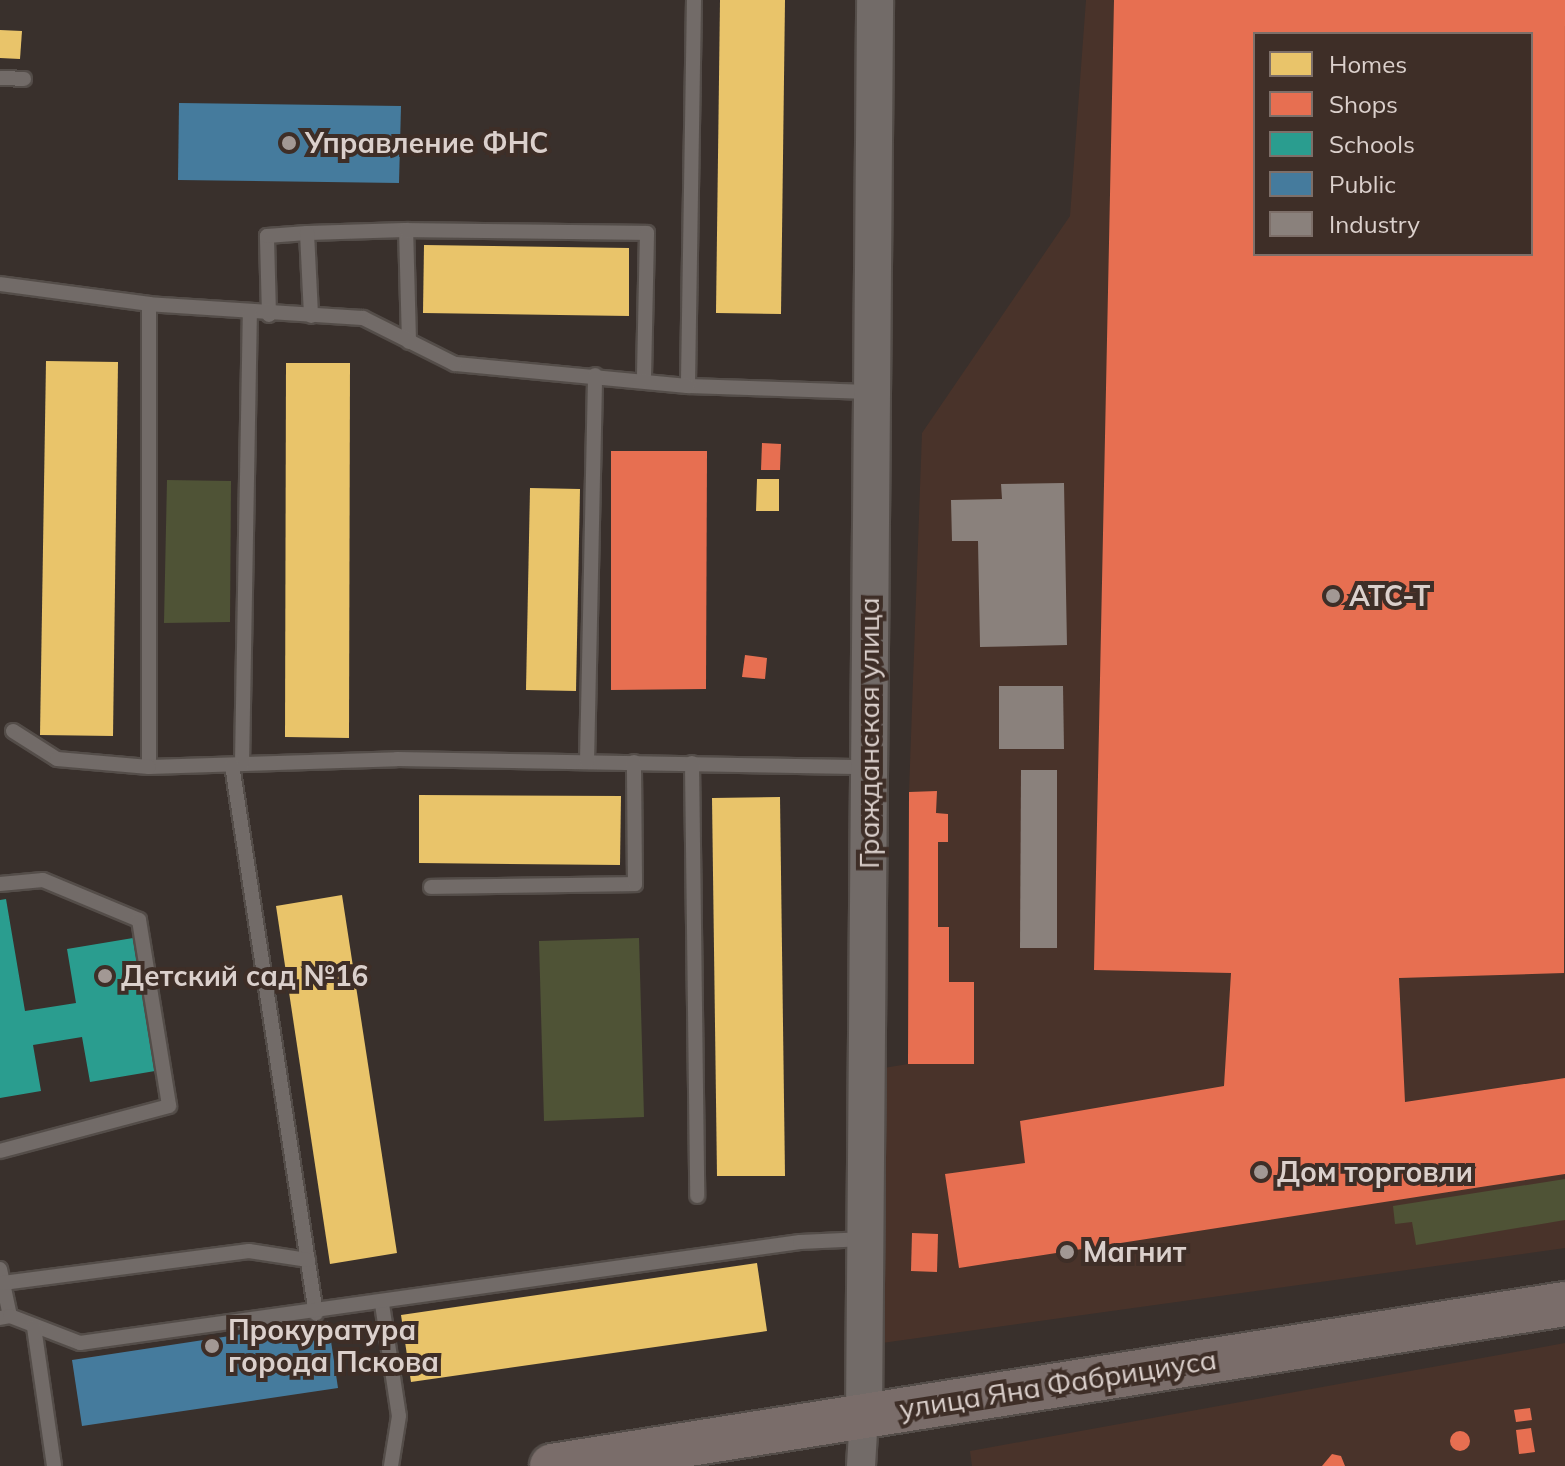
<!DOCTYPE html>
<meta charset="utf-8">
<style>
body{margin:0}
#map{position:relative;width:1565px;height:1466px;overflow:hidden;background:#39302c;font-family:Mulish,sans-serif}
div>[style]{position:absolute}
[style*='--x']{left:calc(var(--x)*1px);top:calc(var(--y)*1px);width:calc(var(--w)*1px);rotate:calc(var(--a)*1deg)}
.built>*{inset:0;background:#49332a}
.green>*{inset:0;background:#4f5336}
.homes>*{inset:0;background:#e9c46a}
.shops>*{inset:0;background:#e76f51}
.round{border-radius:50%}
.schools>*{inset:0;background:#2a9d8f}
.public>*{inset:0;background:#457b9d}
.industry>*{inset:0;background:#8a817c}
.roads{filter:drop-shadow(2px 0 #544d49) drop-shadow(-2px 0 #544d49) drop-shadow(0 2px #544d49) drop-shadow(0 -2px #544d49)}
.service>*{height:14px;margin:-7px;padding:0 7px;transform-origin:7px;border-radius:7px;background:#726b68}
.minor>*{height:28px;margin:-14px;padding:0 14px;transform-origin:14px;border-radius:14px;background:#726b68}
.tertiary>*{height:36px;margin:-18px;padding:0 18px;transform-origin:18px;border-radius:18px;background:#726b68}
.primary>*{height:44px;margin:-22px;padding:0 22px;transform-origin:22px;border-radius:22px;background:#7a6d6a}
.dots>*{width:22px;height:22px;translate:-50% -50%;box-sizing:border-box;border:4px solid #3e2e27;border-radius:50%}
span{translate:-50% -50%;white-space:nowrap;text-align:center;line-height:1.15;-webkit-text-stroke:8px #3e2e27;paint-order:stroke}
.poi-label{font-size:28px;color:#dbd0cc;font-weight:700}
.left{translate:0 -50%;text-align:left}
.street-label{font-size:28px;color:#dbd0cc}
.legend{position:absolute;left:1253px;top:32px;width:280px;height:224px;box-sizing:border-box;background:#3e2e27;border:2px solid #7d6f69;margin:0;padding:10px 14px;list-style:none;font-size:24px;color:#dbd0cc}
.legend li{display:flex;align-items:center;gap:16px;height:40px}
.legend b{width:40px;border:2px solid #7d6f69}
</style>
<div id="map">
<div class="built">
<div style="clip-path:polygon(evenodd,1086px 0,1565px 0,1565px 1248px,846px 1348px,847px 1074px,908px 1064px,974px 1064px,949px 982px,950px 929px,938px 927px,938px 842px,948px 841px,948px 814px,936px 813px,936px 792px,909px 792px,922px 433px,1070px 216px,1086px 0,1255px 34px,1531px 34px,1531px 254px,1255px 254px,1255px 34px)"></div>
<div style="clip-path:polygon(1565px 1343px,1565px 1466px,972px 1466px,970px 1451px)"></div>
</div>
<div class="green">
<div style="clip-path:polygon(167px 480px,231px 481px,230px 622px,164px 623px)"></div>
<div style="clip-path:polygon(639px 938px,644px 1117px,544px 1121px,539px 941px)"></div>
<div style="clip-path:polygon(1565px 1179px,1565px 1220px,1416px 1245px,1412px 1222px,1395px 1224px,1393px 1206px)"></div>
</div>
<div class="homes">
<div style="clip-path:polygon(720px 0,785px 0,781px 314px,716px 313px)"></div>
<div style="clip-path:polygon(0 30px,22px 31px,20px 59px,0 58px)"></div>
<div style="clip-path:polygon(424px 245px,629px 248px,629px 316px,423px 313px)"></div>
<div style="clip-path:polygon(46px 361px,118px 362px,113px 736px,40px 735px)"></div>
<div style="clip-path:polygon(286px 363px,350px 363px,349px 738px,285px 737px)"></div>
<div style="clip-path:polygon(757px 479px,779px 479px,779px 511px,756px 511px)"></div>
<div style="clip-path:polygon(530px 488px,580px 489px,576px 691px,526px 690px)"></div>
<div style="clip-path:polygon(419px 795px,621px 796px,620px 865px,419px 863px)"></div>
<div style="clip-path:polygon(780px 797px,785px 1176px,717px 1176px,712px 798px)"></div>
<div style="clip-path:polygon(342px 895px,397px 1253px,330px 1264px,276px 906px)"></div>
<div style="clip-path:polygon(757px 1263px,767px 1331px,411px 1382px,401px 1315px)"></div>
</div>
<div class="shops">
<div style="clip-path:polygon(evenodd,1114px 0,1565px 0,1564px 973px,1399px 978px,1405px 1102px,1565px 1078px,1565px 1174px,959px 1268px,945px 1174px,1025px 1163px,1020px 1121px,1224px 1086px,1231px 973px,1094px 970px,1114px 0,1255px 34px,1531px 34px,1531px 254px,1255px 254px,1255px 34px)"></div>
<div style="clip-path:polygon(762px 443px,781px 444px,780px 470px,761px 470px)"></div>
<div style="clip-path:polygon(611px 451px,707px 451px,706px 689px,611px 690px)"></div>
<div style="clip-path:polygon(745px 655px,767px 658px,765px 679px,742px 677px)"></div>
<div style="clip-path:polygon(937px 791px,936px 813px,948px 814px,948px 842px,938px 842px,938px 927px,949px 927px,949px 982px,974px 982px,974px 1064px,908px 1064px,909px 792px)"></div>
<div style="clip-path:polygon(912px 1233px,938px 1234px,937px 1272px,911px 1271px)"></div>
<div style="clip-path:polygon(1530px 1408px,1532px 1420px,1516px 1422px,1514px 1410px)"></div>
<div style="clip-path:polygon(1531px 1428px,1535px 1452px,1519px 1454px,1516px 1430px)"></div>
<div class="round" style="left:1450px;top:1431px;width:20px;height:20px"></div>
<div style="clip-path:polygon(1332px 1454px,1341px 1456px,1345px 1466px,1322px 1466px)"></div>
</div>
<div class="schools">
<div style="clip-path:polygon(6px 899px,25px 1011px,76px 1003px,67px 949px,133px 938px,155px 1071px,90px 1082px,82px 1037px,33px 1045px,41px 1091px,0 1098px,0 900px)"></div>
</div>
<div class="public">
<div style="clip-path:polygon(179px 103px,401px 106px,399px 183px,178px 180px)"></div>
<div style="clip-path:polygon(328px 1321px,338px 1388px,82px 1426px,72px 1360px)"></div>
</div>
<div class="industry">
<div style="clip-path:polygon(1064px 483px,1067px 645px,980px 647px,978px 541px,952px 541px,951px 500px,1002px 499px,1001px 484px)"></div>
<div style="clip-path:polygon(999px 686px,1063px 686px,1064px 749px,999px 749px)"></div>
<div style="clip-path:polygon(1021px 770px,1057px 770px,1057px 948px,1020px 948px)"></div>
</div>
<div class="roads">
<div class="service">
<div style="--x:694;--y:0;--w:386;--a:90.9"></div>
<div style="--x:688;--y:386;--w:182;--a:1.9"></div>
<div style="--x:0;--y:78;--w:24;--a:2"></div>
<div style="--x:307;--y:233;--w:99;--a:-1.7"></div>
<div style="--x:0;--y:284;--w:150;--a:7.6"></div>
<div style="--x:269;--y:315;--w:79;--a:-91.5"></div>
<div style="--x:267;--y:236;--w:40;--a:-4.3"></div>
<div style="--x:307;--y:233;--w:83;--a:87.2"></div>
<div style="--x:409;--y:342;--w:112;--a:-91.5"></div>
<div style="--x:406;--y:230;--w:241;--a:0.7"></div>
<div style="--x:647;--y:233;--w:146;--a:91.2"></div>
<div style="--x:688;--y:386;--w:234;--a:-174.6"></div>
<div style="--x:455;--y:364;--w:103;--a:-153.4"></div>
<div style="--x:363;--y:318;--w:214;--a:-176.3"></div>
<div style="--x:149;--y:304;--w:463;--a:90"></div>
<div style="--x:149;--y:767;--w:248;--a:-1.8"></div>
<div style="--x:397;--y:759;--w:472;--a:1"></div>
<div style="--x:13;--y:731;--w:52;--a:32.5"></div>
<div style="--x:57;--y:759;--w:92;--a:5"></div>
<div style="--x:587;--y:762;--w:387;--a:-88.8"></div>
<div style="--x:692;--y:763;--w:433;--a:89.3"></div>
<div style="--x:242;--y:764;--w:450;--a:-89"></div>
<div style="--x:232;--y:765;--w:555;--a:81.3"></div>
<div style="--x:0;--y:884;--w:43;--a:-5.3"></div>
<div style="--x:43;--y:880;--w:104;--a:22.6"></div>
<div style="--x:139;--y:920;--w:188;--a:80.8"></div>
<div style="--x:169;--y:1106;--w:175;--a:165.1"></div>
<div style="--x:431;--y:887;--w:204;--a:-0.8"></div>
<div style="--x:635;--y:884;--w:122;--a:-90.5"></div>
<div style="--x:0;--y:1269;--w:48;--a:78"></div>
<div style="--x:3;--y:1283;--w:248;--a:-7.4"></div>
<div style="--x:249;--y:1251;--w:60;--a:8.7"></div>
<div style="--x:382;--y:1304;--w:113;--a:81.4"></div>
<div style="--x:399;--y:1416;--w:51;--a:99.1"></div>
<div style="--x:0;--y:1318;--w:10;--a:-11"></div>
<div style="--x:10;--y:1316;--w:75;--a:21.1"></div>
<div style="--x:80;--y:1343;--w:727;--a:-7.99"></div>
<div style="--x:800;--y:1242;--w:65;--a:-2.6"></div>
<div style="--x:34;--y:1327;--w:140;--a:81.8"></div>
</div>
<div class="minor">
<div style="--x:861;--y:1466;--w:51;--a:-86.6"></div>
</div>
<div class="tertiary">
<div style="--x:864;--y:1415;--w:1415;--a:-89.55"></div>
</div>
<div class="primary">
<div style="--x:552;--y:1466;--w:1026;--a:-9.09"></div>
</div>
</div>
<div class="dots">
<div style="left:289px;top:143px;background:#a29894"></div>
<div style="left:1333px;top:596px;background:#a29894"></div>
<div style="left:105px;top:976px;background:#a29894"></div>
<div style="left:1261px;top:1172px;background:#a29894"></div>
<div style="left:1067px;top:1252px;background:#a29894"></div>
<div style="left:212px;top:1346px;background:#a29894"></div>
</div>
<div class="poi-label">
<span class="left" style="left:305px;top:143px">Управление ФНС</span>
<span class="left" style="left:1349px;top:596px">ATC-T</span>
<span class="left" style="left:121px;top:976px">Детский сад №16</span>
<span class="left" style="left:1277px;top:1172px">Дом торговли</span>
<span class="left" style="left:1083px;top:1252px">Магнит</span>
<span class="left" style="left:228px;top:1346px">Прокуратура<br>города Пскова</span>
</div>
<div class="street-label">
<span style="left:869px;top:733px;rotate:-90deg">Гражданская улица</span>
<span style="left:1058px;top:1384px;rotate:-9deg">улица Яна Фабрициуса</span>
</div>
<ul class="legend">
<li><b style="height:22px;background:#e9c46a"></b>Homes</li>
<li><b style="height:22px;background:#e76f51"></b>Shops</li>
<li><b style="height:22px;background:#2a9d8f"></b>Schools</li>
<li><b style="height:22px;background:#457b9d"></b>Public</li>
<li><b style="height:22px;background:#8a817c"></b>Industry</li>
</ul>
</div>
